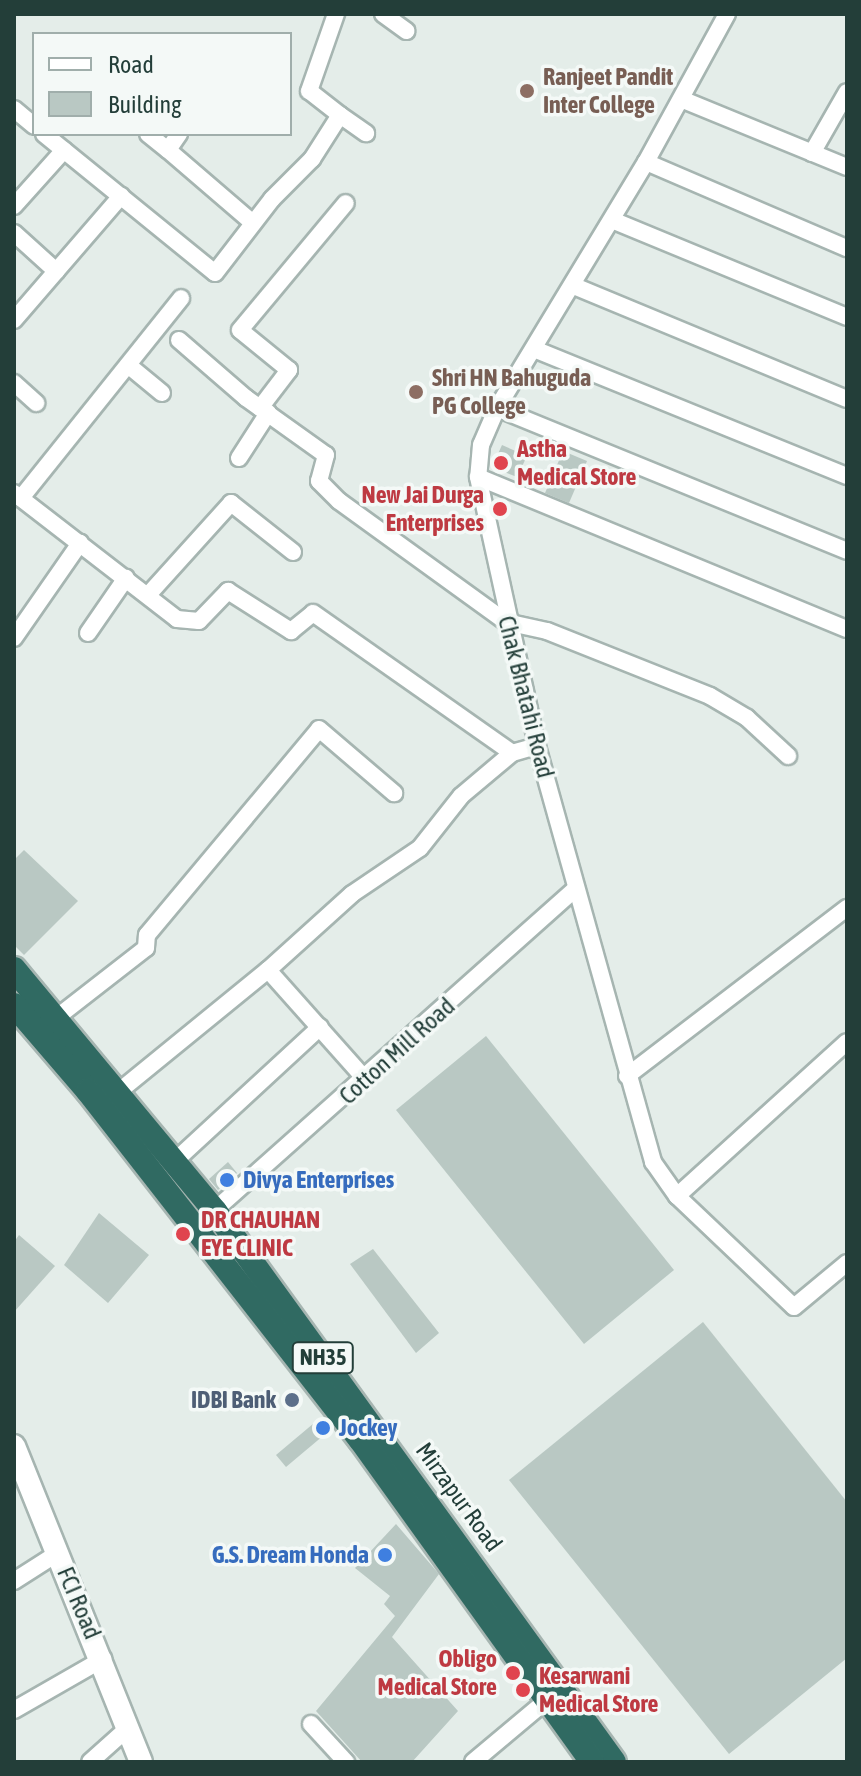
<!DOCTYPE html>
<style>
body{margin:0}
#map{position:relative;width:861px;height:1776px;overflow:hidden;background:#e4ede9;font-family:"Asap Condensed",sans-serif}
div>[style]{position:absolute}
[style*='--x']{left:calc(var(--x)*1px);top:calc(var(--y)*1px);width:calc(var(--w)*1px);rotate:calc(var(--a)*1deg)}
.building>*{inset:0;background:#b9c8c3}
.roads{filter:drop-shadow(2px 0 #a6b5b1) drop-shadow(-2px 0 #a6b5b1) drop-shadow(0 2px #a6b5b1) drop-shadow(0 -2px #a6b5b1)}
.street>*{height:16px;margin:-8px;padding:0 8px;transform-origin:8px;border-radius:8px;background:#fff}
.secondary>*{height:22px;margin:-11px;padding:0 11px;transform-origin:11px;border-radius:11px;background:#fff}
.highway>*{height:24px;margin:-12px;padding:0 12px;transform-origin:12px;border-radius:12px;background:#306a62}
.dots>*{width:22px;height:22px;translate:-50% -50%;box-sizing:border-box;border:4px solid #f4f9f7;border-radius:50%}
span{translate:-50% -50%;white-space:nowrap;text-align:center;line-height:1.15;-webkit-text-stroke:7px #f4f9f7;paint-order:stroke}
.shield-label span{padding:2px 6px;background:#f4f9f7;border:2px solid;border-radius:6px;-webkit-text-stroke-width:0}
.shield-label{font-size:22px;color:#233e39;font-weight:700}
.education-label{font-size:24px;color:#785e54;font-weight:700}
.left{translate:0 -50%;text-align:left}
.health-label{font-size:24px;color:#be3a42;font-weight:700}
.right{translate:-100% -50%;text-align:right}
.street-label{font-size:24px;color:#233e39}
.shop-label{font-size:24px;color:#366cbe;font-weight:700}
.service-label{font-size:24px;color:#4e5e75;font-weight:700}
.frame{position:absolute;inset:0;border:16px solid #233e39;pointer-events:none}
.legend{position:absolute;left:32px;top:32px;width:260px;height:104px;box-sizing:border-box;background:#f4f9f7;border:2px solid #a0aeab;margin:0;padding:10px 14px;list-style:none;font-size:24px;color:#233e39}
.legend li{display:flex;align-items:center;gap:16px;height:40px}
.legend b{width:40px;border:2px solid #a0aeab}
</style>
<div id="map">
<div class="building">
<div style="clip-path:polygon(502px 445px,527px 456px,517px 477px,492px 467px)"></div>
<div style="clip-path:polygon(563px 451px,587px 461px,569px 503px,545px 493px)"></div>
<div style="clip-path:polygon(24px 850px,78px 901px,24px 955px,14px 945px,14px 860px)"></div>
<div style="clip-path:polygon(486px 1036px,674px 1270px,584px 1344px,396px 1110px)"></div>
<div style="clip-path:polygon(228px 1162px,237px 1173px,218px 1190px,209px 1179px)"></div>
<div style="clip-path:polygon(99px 1213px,149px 1255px,108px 1303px,64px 1265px)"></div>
<div style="clip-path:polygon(19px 1235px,55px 1266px,14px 1312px,14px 1242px)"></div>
<div style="clip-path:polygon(373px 1249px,439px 1333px,416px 1353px,350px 1264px)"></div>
<div style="clip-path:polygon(703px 1322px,847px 1502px,847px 1658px,729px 1754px,509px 1480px)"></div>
<div style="clip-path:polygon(320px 1418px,330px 1430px,286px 1467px,276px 1455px)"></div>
<div style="clip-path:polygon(396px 1524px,439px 1574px,392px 1637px,458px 1711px,412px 1762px,362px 1762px,316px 1711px,395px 1616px,384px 1604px,390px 1596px,355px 1568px)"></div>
</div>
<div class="roads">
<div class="street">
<div style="--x:383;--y:14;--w:29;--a:36"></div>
<div style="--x:727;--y:14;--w:169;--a:118.7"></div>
<div style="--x:646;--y:162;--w:288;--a:121.2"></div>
<div style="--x:497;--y:408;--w:40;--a:113.4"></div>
<div style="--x:481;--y:445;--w:32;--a:95"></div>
<div style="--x:478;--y:477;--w:275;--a:77.6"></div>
<div style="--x:537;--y:746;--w:432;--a:74.4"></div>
<div style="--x:653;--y:1162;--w:42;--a:54.8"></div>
<div style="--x:677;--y:1196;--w:161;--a:43.5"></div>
<div style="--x:794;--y:1307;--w:69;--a:-39.7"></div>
<div style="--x:681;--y:99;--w:179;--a:22.3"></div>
<div style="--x:14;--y:109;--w:26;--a:40"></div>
<div style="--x:340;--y:115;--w:32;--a:35"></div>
<div style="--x:44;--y:134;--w:220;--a:39.1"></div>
<div style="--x:215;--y:273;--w:93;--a:-52.4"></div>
<div style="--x:272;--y:199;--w:57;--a:-45"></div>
<div style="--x:312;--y:159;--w:52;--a:-57.5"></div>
<div style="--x:340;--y:115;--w:39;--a:-142"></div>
<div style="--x:309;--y:91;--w:82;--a:-70.7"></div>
<div style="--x:148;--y:134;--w:26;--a:39"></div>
<div style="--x:179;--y:134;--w:19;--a:125"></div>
<div style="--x:168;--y:150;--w:112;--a:40.7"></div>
<div style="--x:812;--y:153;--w:70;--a:-60.2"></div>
<div style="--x:646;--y:162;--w:219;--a:23.2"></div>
<div style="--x:14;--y:206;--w:75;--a:-48.2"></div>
<div style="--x:612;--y:220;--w:254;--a:22.4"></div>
<div style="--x:14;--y:233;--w:57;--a:42.1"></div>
<div style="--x:574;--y:286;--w:295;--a:22.5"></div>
<div style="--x:14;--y:320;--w:164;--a:-49.2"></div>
<div style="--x:179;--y:340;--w:89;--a:40.9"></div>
<div style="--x:246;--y:398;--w:98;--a:35.5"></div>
<div style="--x:326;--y:455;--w:27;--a:105"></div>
<div style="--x:319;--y:481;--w:28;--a:45"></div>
<div style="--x:339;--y:501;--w:206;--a:35.9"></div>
<div style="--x:506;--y:622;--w:42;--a:12.4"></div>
<div style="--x:547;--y:631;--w:175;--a:21.7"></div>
<div style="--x:710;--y:696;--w:43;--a:30.7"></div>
<div style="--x:747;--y:718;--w:56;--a:42.8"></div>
<div style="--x:534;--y:349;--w:338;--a:22.1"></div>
<div style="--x:128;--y:365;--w:44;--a:39.5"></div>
<div style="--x:14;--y:383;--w:30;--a:42"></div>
<div style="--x:260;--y:408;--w:48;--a:-52.7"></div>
<div style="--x:289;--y:370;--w:63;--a:-140.8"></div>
<div style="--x:240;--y:330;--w:165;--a:-50.2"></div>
<div style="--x:497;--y:408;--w:378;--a:22.2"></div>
<div style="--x:239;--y:458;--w:54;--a:-57.2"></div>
<div style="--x:478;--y:477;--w:399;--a:22.4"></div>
<div style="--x:14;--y:493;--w:206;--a:37.7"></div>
<div style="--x:177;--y:619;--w:22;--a:5"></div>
<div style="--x:199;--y:621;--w:42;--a:-46"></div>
<div style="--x:228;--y:591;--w:75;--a:32.4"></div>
<div style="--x:291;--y:631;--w:28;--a:-39"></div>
<div style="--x:313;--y:613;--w:243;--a:35.1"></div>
<div style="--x:21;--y:498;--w:256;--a:-51.3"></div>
<div style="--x:148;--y:595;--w:124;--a:-47.9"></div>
<div style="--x:231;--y:503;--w:79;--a:38.3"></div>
<div style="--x:88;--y:633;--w:67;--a:-55.4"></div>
<div style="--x:14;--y:638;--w:116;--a:-55.2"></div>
<div style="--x:268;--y:970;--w:146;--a:48.3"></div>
<div style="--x:56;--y:1018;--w:114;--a:-37.9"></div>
<div style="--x:146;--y:948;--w:13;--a:-86"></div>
<div style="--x:147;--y:935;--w:268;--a:-50.1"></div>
<div style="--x:319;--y:729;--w:99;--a:40.5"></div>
<div style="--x:627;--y:1076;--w:277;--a:-37.4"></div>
<div style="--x:117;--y:1093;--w:195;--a:-39.2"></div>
<div style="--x:268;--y:970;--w:113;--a:-42.1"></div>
<div style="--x:352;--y:894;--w:82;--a:-34.1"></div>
<div style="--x:420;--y:848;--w:66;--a:-51.7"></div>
<div style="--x:461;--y:796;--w:67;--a:-40.1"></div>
<div style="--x:512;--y:753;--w:26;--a:-16"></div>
<div style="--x:176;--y:1160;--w:196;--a:-42.7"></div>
<div style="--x:677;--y:1196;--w:229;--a:-42.2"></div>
<div style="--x:207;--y:1217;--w:494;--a:-41.7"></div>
<div style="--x:14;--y:1581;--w:52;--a:-32.5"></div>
<div style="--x:14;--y:1710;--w:103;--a:-29.8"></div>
<div style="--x:311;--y:1724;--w:52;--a:47.4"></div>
<div style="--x:90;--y:1762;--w:51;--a:-41.8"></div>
<div style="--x:473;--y:1762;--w:98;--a:-40"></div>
</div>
<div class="secondary">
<div style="--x:14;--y:1446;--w:341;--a:68.1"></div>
</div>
<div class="highway">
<div style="--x:14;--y:969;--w:315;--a:50.3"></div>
<div style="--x:215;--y:1211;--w:680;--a:54.09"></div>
<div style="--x:14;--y:1005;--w:113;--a:49.3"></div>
<div style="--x:88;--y:1091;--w:442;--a:52"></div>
<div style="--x:360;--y:1439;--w:398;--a:54.3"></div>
</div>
</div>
<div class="dots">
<div style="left:527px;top:91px;background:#8d6e63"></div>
<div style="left:416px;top:392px;background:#8d6e63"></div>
<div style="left:501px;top:463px;background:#e0444e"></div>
<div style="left:500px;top:509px;background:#e0444e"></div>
<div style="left:227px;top:1180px;background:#3f7fe0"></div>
<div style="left:183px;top:1234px;background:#e0444e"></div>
<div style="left:292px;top:1400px;background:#5c6f8a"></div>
<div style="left:323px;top:1428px;background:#3f7fe0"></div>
<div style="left:385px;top:1555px;background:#3f7fe0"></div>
<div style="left:513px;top:1673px;background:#e0444e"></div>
<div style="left:523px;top:1690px;background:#e0444e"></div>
</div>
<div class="shield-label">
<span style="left:323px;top:1358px">NH35</span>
</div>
<div class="education-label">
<span class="left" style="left:543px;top:91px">Ranjeet Pandit<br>Inter College</span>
<span class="left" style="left:432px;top:392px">Shri HN Bahuguda<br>PG College</span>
</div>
<div class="health-label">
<span class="left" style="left:517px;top:463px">Astha<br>Medical Store</span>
<span class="right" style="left:484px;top:509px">New Jai Durga<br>Enterprises</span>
<span class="left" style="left:201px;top:1234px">DR CHAUHAN<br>EYE CLINIC</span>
<span class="right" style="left:497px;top:1673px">Obligo<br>Medical Store</span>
<span class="left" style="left:539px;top:1690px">Kesarwani<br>Medical Store</span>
</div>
<div class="street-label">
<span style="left:526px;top:697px;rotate:76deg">Chak Bhatahi Road</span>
<span style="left:397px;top:1051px;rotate:-42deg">Cotton Mill Road</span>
<span style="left:459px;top:1497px;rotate:54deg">Mirzapur Road</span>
<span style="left:79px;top:1603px;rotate:67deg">FCI Road</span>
</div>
<div class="shop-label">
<span class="left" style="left:243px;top:1180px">Divya Enterprises</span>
<span class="left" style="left:339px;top:1428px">Jockey</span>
<span class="right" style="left:369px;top:1555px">G.S. Dream Honda</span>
</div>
<div class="service-label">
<span class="right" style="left:276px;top:1400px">IDBI Bank</span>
</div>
<div class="frame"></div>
<ul class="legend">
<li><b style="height:10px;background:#fff"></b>Road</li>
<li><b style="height:22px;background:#b9c8c3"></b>Building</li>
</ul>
</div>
